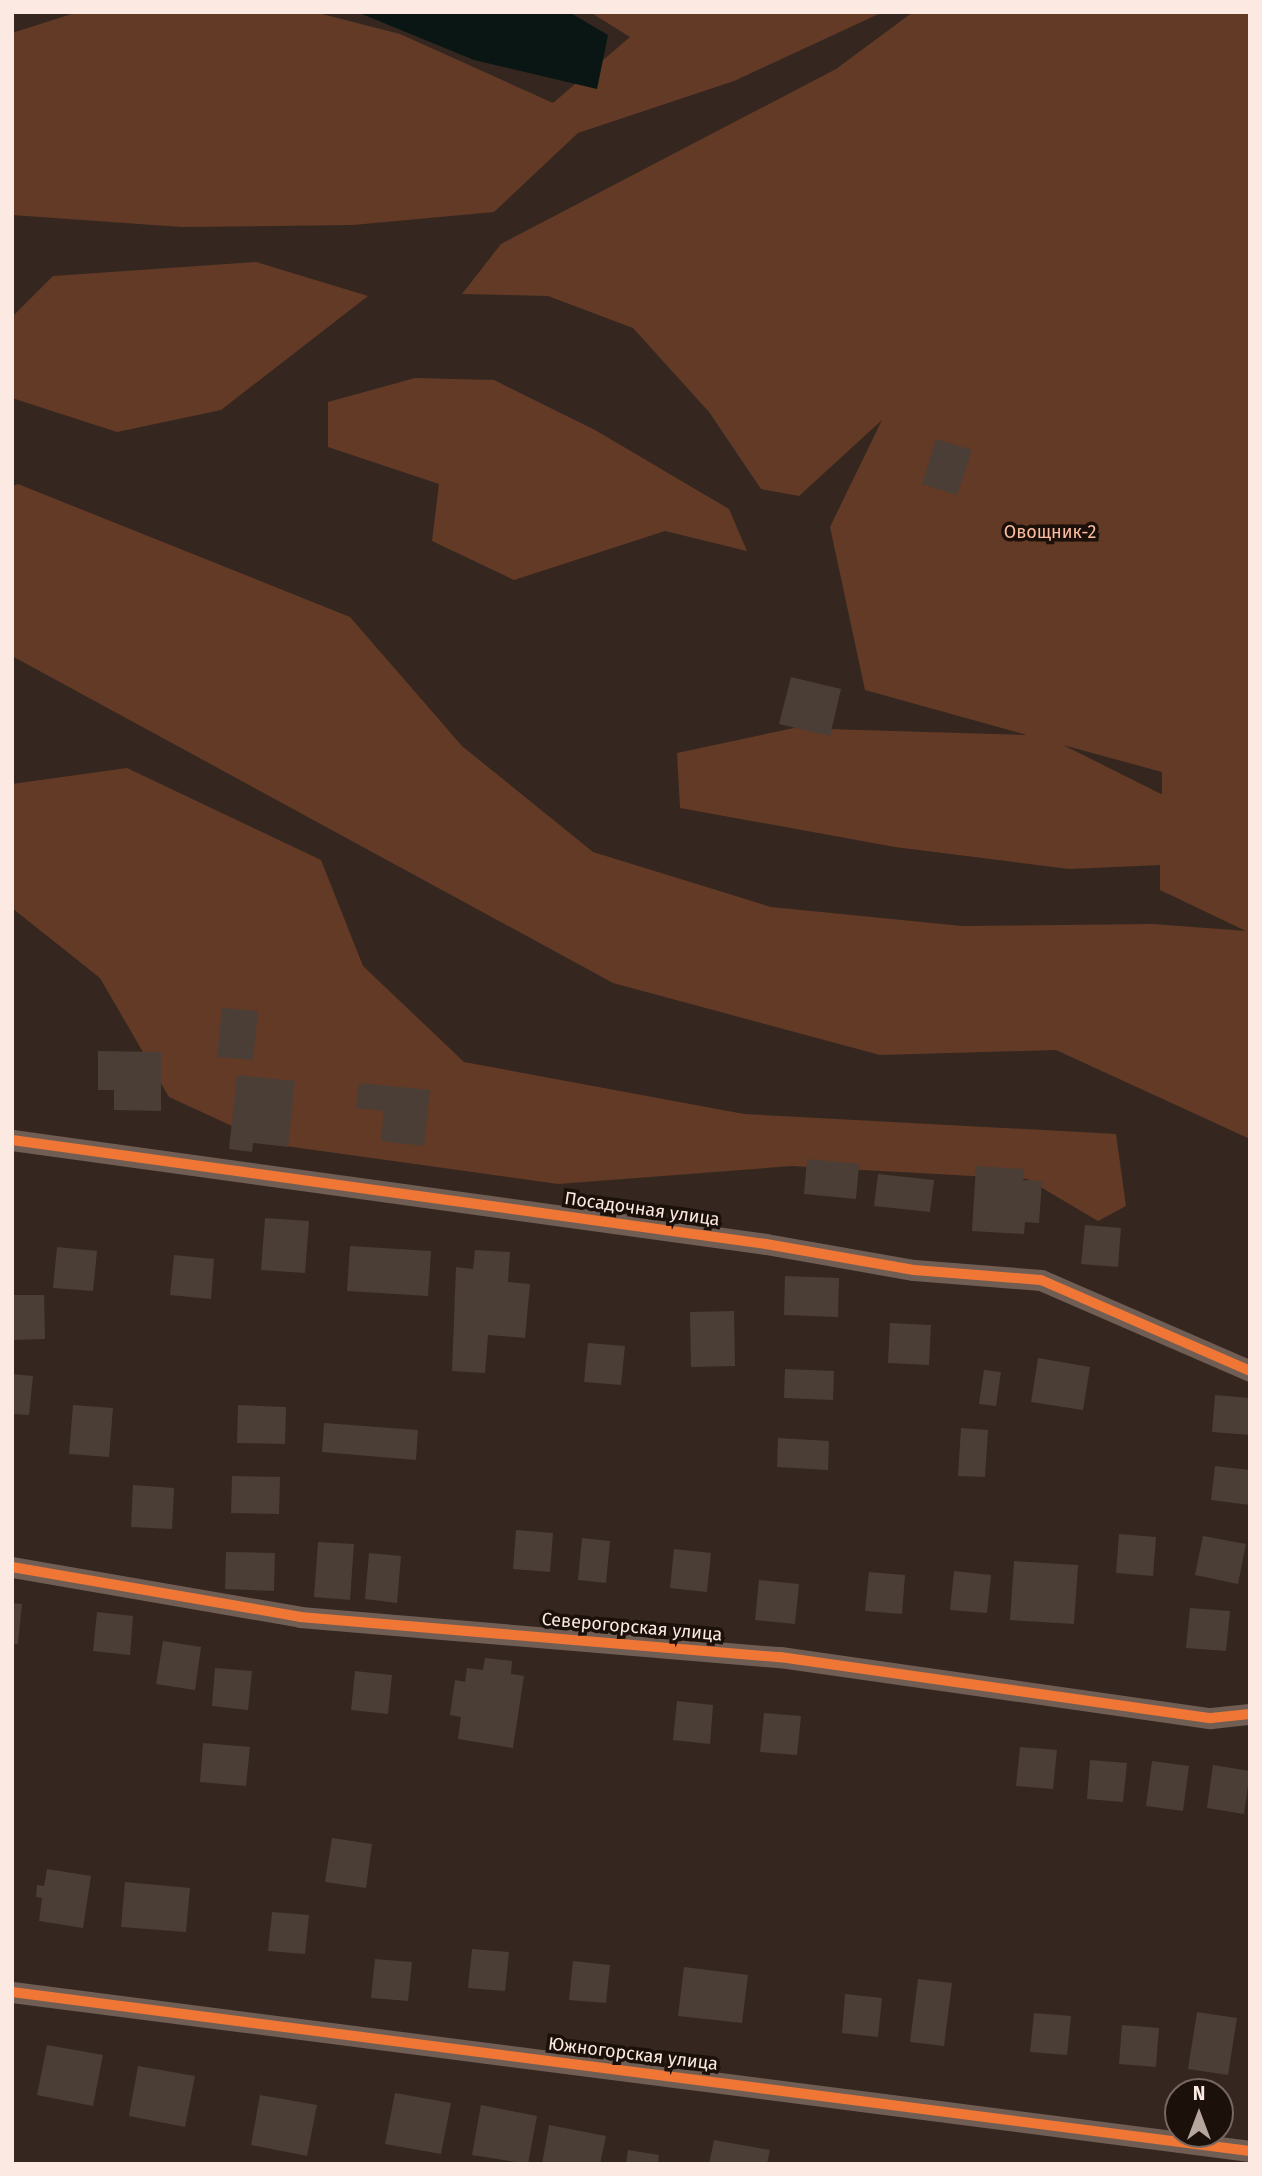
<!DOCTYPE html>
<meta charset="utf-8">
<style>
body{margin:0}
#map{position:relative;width:1262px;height:2176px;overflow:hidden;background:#35271f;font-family:"Fira Sans",sans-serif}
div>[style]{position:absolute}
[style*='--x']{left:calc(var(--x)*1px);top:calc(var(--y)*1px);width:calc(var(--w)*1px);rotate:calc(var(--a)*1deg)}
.green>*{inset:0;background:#633a26}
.water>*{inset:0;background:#091614}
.building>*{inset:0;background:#4a3e37}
.minor>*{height:21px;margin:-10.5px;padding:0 10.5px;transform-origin:10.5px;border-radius:10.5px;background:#705e55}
.cycleway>*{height:10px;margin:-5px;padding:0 5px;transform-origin:5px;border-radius:5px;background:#f07635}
span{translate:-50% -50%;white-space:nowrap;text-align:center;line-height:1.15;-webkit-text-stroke:7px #1c100b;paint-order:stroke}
.park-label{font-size:18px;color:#fcbc9e}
.street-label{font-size:18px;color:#fceae2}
.frame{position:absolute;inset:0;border:14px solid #fceae2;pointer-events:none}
.north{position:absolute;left:1164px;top:2078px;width:70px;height:70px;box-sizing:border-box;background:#1c100b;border:2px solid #766761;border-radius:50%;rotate:0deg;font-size:19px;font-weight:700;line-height:28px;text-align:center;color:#fceae2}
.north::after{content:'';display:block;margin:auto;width:24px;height:32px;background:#b6a69e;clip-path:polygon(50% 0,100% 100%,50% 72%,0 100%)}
</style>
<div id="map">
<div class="green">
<div style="clip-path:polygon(78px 12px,314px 12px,400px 34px,553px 103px,630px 37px,590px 12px,883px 12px,734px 81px,578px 133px,494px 212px,353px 225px,182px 227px,12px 215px,12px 33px)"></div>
<div style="clip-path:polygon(evenodd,913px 12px,1250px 12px,1250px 1139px,1056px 1050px,880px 1055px,613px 983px,12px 656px,12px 486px,18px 484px,350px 617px,462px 746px,593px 852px,771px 907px,962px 926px,1153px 924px,1246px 931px,1160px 890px,1160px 865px,1069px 869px,895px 847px,680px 808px,677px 753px,794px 728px,1027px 735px,865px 690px,830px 527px,882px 420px,799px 496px,761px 489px,709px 412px,633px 328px,548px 296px,462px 294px,501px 244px,836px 69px,913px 12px,1063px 745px,1162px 772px,1162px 794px,1161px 794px,1063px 745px)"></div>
<div style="clip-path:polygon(256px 262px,368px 296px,221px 410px,117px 432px,12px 398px,12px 317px,53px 276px)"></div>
<div style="clip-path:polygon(415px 378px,494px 380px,595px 430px,729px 509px,747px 551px,665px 531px,514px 580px,432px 541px,439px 484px,328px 447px,328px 402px)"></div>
<div style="clip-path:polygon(127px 768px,321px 860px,363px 966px,464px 1062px,744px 1114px,1116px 1134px,1126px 1206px,1098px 1221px,1027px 1179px,792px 1166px,558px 1184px,271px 1144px,169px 1097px,100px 978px,12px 908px,12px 784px)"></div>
</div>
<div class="water">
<div style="clip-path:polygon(357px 12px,569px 12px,608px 35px,597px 89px,474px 60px)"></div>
</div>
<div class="building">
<div style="clip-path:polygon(936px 439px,972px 450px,957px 495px,922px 484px)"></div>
<div style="clip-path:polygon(791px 677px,841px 689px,830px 736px,779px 724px)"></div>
<div style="clip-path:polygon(222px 1008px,258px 1011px,253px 1060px,217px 1057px)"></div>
<div style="clip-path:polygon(98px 1051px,161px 1052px,161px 1111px,114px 1110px,114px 1090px,98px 1090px)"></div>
<div style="clip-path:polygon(237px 1075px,295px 1081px,288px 1147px,253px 1143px,252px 1152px,229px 1149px)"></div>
<div style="clip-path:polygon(359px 1083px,430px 1090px,424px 1146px,381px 1141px,384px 1111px,356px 1108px)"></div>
<div style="clip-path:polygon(807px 1159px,859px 1164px,856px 1199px,804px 1194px)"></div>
<div style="clip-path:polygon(976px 1166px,1024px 1169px,1023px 1180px,1042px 1181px,1039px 1223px,1025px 1222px,1024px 1234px,972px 1231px)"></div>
<div style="clip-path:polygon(878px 1174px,934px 1180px,930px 1212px,874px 1206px)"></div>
<div style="clip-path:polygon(265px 1218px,309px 1221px,305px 1273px,261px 1270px)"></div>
<div style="clip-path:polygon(1085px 1225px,1121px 1228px,1118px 1267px,1081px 1264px)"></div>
<div style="clip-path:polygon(350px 1246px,431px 1251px,428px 1296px,347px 1291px)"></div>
<div style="clip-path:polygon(57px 1247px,97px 1251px,93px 1291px,53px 1288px)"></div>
<div style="clip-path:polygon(475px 1250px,510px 1252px,508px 1282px,530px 1284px,525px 1338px,488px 1335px,485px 1373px,452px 1371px,456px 1267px,473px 1269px)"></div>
<div style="clip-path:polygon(174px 1255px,214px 1259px,211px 1299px,170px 1295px)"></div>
<div style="clip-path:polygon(785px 1276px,839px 1278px,838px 1317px,784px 1315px)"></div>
<div style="clip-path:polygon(12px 1295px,44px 1295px,45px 1339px,12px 1340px)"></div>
<div style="clip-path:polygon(734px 1311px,735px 1366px,691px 1367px,690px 1312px)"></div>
<div style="clip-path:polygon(890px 1323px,931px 1325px,929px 1365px,888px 1363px)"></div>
<div style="clip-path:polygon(588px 1343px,625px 1346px,621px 1385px,584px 1382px)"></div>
<div style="clip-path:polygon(1038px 1358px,1090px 1367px,1083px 1410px,1031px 1402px)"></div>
<div style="clip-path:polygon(785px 1369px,834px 1371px,833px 1400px,784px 1398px)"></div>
<div style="clip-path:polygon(984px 1370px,1001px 1372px,996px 1406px,979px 1404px)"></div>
<div style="clip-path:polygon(12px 1374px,33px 1376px,29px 1415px,12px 1414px)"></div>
<div style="clip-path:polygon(1215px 1395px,1250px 1398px,1250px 1435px,1212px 1432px)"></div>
<div style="clip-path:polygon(73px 1405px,113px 1408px,109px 1457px,69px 1454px)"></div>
<div style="clip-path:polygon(238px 1405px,286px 1407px,285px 1444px,237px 1443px)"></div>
<div style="clip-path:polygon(324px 1423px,418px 1430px,416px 1460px,322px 1452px)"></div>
<div style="clip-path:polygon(961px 1428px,988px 1430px,985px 1477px,958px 1476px)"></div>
<div style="clip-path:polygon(778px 1438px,829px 1441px,828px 1470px,777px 1467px)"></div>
<div style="clip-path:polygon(1215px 1466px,1250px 1470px,1250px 1505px,1211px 1500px)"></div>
<div style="clip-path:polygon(232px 1476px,280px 1477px,279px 1514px,231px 1513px)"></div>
<div style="clip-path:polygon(133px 1485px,174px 1488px,172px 1529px,131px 1527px)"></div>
<div style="clip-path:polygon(516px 1530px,553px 1533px,550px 1572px,513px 1569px)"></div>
<div style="clip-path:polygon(1119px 1534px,1156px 1537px,1153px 1576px,1116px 1573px)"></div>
<div style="clip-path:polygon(1203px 1536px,1246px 1544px,1238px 1584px,1195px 1575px)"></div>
<div style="clip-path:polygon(582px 1538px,610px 1541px,606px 1583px,578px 1580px)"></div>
<div style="clip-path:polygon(318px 1542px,354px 1544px,350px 1600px,314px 1597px)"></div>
<div style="clip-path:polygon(674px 1549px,711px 1553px,707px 1592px,670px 1588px)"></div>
<div style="clip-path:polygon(226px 1552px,275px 1553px,274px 1591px,225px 1589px)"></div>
<div style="clip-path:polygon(369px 1553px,401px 1556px,397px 1603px,365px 1599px)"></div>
<div style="clip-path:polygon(1014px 1561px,1078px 1565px,1074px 1624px,1010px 1620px)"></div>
<div style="clip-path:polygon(954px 1571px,991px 1575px,987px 1613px,950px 1610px)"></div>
<div style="clip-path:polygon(869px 1572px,905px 1575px,902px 1614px,865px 1611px)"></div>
<div style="clip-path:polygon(759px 1580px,799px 1584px,795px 1624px,755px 1620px)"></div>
<div style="clip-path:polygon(12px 1603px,22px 1604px,18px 1644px,12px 1644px)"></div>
<div style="clip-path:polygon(1190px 1608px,1230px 1611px,1226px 1651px,1186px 1648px)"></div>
<div style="clip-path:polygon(97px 1612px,133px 1616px,130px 1655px,93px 1651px)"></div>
<div style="clip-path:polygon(163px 1641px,201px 1647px,195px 1690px,156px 1684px)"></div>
<div style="clip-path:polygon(485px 1658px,512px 1661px,511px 1674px,524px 1676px,513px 1748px,458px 1739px,461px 1717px,450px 1715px,455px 1680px,465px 1682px,467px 1668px,483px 1670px)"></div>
<div style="clip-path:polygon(215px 1668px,252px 1671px,248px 1710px,212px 1706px)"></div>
<div style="clip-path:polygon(355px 1671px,392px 1675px,388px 1714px,351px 1710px)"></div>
<div style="clip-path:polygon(677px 1701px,713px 1705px,710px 1744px,673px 1740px)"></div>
<div style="clip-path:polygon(764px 1713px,801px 1716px,797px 1755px,760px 1752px)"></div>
<div style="clip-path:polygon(203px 1743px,250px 1747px,246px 1786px,200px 1782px)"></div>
<div style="clip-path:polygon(1020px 1747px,1057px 1750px,1053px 1789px,1016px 1786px)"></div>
<div style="clip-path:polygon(1090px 1760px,1127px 1763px,1123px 1802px,1087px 1799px)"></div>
<div style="clip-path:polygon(1152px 1761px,1189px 1766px,1183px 1811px,1146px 1806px)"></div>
<div style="clip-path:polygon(1213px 1765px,1250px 1771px,1244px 1814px,1207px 1808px)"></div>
<div style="clip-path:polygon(332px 1838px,372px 1844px,366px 1888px,325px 1882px)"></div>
<div style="clip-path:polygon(47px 1869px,91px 1876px,83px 1928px,39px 1921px,42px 1898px,36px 1897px,37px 1885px,44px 1886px)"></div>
<div style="clip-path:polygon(125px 1882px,190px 1888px,186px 1932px,121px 1927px)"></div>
<div style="clip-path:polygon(272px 1912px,309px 1915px,305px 1954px,268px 1951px)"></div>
<div style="clip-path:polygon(472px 1949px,509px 1952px,505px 1991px,468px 1988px)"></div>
<div style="clip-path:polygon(375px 1959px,412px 1962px,408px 2001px,371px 1998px)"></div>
<div style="clip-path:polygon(573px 1961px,610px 1965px,606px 2003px,569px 2000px)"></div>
<div style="clip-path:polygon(684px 1967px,748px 1975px,742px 2023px,678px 2016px)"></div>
<div style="clip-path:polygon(918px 1979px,952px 1983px,944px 2046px,910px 2042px)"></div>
<div style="clip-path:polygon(845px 1994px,882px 1998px,878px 2037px,842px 2033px)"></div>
<div style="clip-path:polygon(1197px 2012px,1237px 2018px,1228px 2075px,1188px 2069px)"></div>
<div style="clip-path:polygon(1034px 2013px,1071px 2016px,1067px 2055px,1030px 2052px)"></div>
<div style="clip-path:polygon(1122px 2025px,1159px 2028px,1156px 2067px,1119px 2064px)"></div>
<div style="clip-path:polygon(47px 2045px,103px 2055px,93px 2106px,37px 2095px)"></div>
<div style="clip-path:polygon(138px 2066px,195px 2076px,185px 2127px,129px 2116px)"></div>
<div style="clip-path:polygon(395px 2093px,451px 2103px,441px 2154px,385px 2144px)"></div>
<div style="clip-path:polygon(260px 2095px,317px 2105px,307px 2156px,251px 2145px)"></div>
<div style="clip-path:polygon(481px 2105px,537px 2116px,528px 2164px,472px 2155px)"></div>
<div style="clip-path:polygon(549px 2125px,606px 2136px,600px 2164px,542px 2164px)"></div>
<div style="clip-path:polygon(714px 2140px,770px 2150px,767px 2164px,709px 2164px)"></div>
<div style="clip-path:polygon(628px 2150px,659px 2155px,658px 2164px,626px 2164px)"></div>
</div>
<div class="minor">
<div style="--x:12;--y:1140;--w:761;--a:7.85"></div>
<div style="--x:766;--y:1244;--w:150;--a:10"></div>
<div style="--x:914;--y:1270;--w:127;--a:4.5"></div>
<div style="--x:1041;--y:1280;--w:228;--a:23.5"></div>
<div style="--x:12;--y:1567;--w:292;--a:9.8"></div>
<div style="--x:300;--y:1617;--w:482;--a:4.8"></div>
<div style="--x:780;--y:1657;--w:435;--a:8.1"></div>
<div style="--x:1211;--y:1718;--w:39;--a:-6"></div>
<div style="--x:12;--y:1992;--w:1248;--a:7.32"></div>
</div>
<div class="cycleway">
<div style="--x:12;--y:1140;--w:761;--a:7.85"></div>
<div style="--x:766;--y:1244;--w:150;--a:10"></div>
<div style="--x:914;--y:1270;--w:127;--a:4.5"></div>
<div style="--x:1041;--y:1280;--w:228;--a:23.5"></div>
<div style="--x:12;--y:1567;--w:292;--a:9.8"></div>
<div style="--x:300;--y:1617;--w:482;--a:4.8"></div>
<div style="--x:780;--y:1657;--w:435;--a:8.1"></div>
<div style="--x:1211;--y:1718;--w:39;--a:-6"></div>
<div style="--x:12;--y:1992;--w:1248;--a:7.32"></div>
</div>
<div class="park-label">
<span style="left:1050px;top:532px">Овощник-2</span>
</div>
<div class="street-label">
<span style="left:642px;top:1209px;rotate:8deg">Посадочная улица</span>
<span style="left:632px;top:1627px;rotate:5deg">Северогорская улица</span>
<span style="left:633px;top:2054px;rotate:7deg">Южногорская улица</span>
</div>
<div class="frame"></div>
<div class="north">N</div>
</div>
